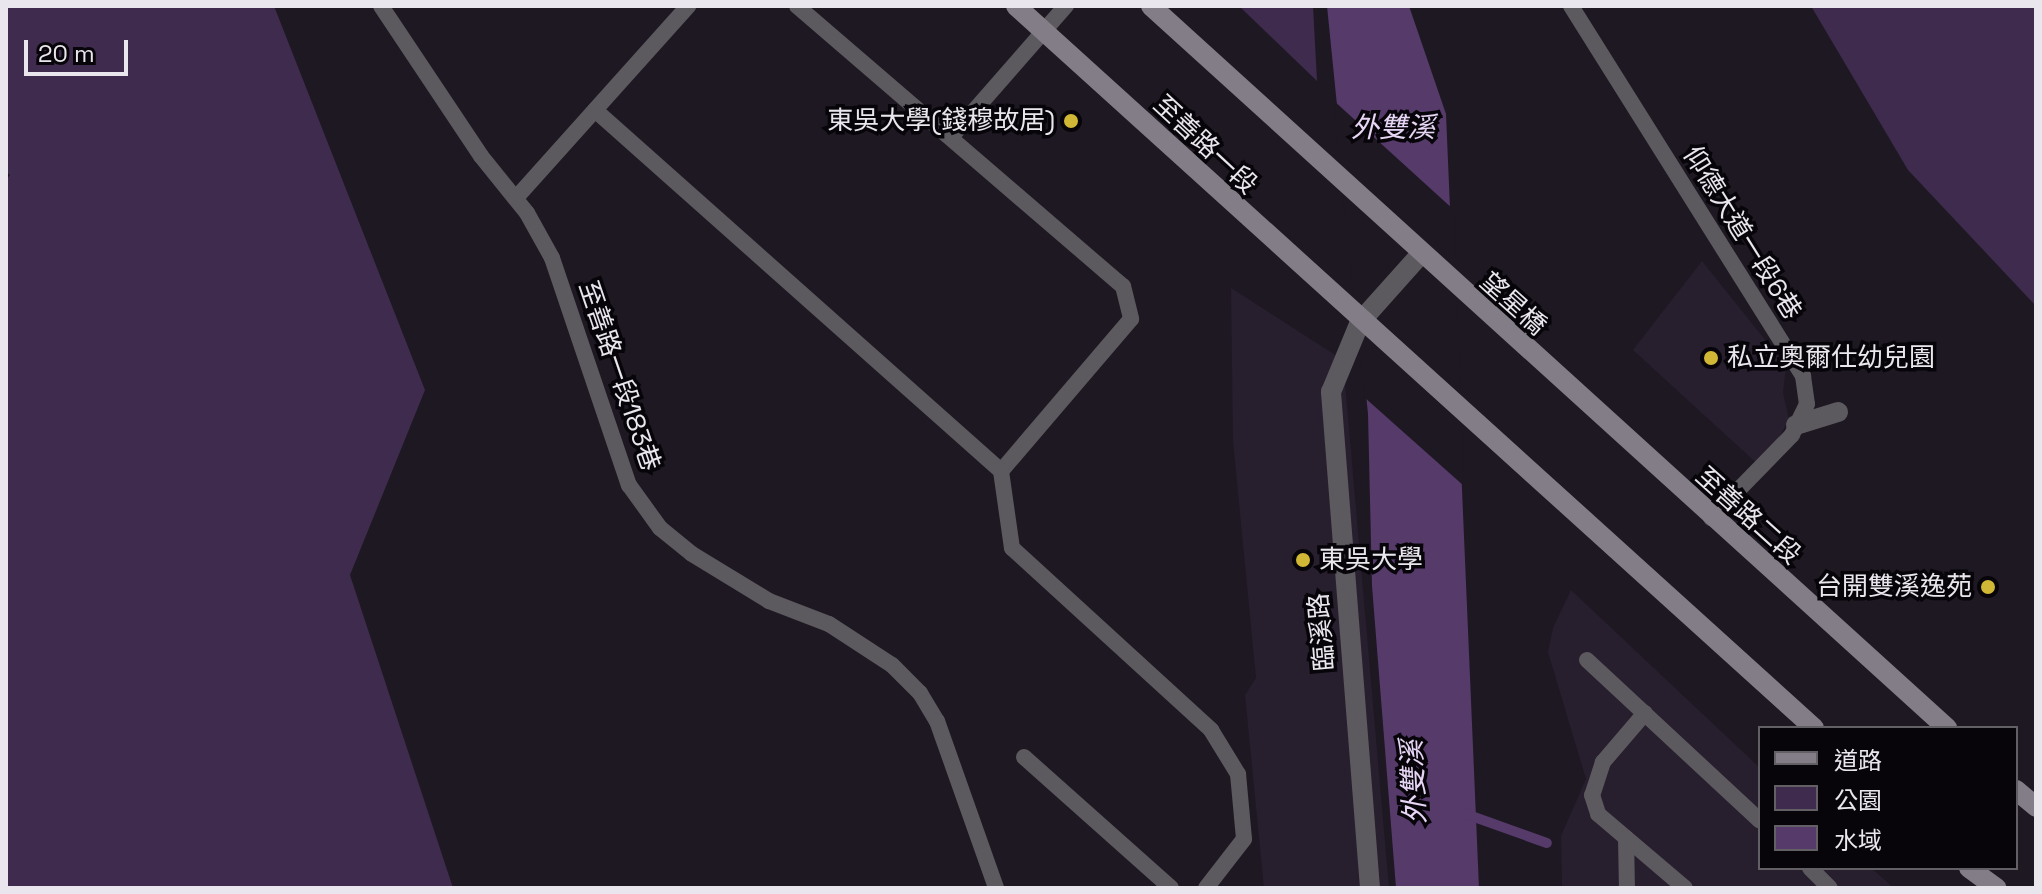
<!DOCTYPE html>
<meta charset="utf-8">
<style>
body{margin:0}
#map{position:relative;width:2042px;height:894px;overflow:hidden;background:#1e1823;font-family:"Space Grotesk","Noto Sans TC",sans-serif}
div>[style]{position:absolute}
[style*='--x']{left:calc(var(--x)*1px);top:calc(var(--y)*1px);width:calc(var(--w)*1px);rotate:calc(var(--a)*1deg)}
.built>*{inset:0;background:#271e2e}
.green>*{inset:0;background:#3e2b4d}
.water>*{inset:0;background:#553a6a}
.pier>*{inset:0;background:#1e1823}
.stream>*{height:10px;margin:-5px;padding:0 5px;transform-origin:5px;border-radius:5px;background:#553a6a}
.lane>*{height:16px;margin:-8px;padding:0 8px;transform-origin:8px;border-radius:8px;background:#5c595f}
.street>*{height:20px;margin:-10px;padding:0 10px;transform-origin:10px;border-radius:10px;background:#5c595f}
.secondary>*{height:20px;margin:-10px;padding:0 10px;transform-origin:10px;border-radius:10px;background:#827d87}
.dots>*{width:22px;height:22px;translate:-50% -50%;box-sizing:border-box;border:4px solid #070509;border-radius:50%}
span{translate:-50% -50%;white-space:nowrap;text-align:center;line-height:1.15;-webkit-text-stroke:7px #070509;paint-order:stroke}
.poi-label{font-size:26px;color:#eae6ee}
.right{translate:-100% -50%;text-align:right}
.left{translate:0 -50%;text-align:left}
.street-label{font-size:26px;color:#eae6ee}
.water-label{font-size:28px;color:#e6d5f4;font-style:italic}
.frame{position:absolute;inset:0;border:8px solid #eae6ee;pointer-events:none}
.legend{position:absolute;left:1758px;top:726px;width:260px;height:144px;box-sizing:border-box;background:#070509;border:2px solid #625f65;margin:0;padding:10px 14px;list-style:none;font-size:24px;color:#eae6ee}
.legend li{display:flex;align-items:center;gap:16px;height:40px}
.legend b{width:40px;border:2px solid #625f65}
.scale{position:absolute;left:24px;top:40px;width:104px;height:36px;box-sizing:border-box;border:4px solid #eae6ee;border-top:0;padding-left:10px;font-size:24px;line-height:28px;white-space:nowrap;color:#eae6ee;-webkit-text-stroke:6px #070509;paint-order:stroke}
</style>
<div id="map">
<div class="built">
<div style="clip-path:polygon(1702px 261px,1786px 366px,1783px 393px,1789px 419px,1763px 469px,1633px 350px)"></div>
<div style="clip-path:polygon(1231px 288px,1343px 360px,1389px 888px,1264px 888px,1245px 695px,1256px 678px,1233px 441px)"></div>
<div style="clip-path:polygon(1571px 590px,1760px 768px,1760px 868px,1871px 868px,1894px 888px,1562px 888px,1561px 836px,1586px 779px,1548px 652px,1553px 628px)"></div>
</div>
<div class="green">
<div style="clip-path:polygon(6px 6px,274px 6px,425px 390px,350px 575px,453px 888px,6px 888px,6px 180px,10px 175px,6px 172px)"></div>
<div style="clip-path:polygon(1239px 6px,1313px 6px,1317px 81px)"></div>
<div style="clip-path:polygon(1811px 6px,2036px 6px,2036px 306px,1908px 170px)"></div>
</div>
<div class="water">
<div style="clip-path:polygon(1327px 6px,1409px 6px,1446px 114px,1479px 888px,1396px 888px,1372px 586px,1368px 414px)"></div>
</div>
<div class="pier">
<div style="clip-path:polygon(1333px 100px,1454px 210px,1464px 486px,1364px 397px)"></div>
</div>
<div class="stream">
<div style="--x:1463;--y:813;--w:89;--a:19.7"></div>
</div>
<div class="lane">
<div style="--x:381;--y:6;--w:180;--a:56.3"></div>
<div style="--x:481;--y:156;--w:73;--a:51.1"></div>
<div style="--x:527;--y:213;--w:51;--a:60.9"></div>
<div style="--x:552;--y:258;--w:240;--a:71.3"></div>
<div style="--x:629;--y:485;--w:53;--a:54.2"></div>
<div style="--x:660;--y:528;--w:41;--a:39.1"></div>
<div style="--x:692;--y:554;--w:90;--a:31.4"></div>
<div style="--x:769;--y:601;--w:64;--a:21"></div>
<div style="--x:829;--y:624;--w:75;--a:33.1"></div>
<div style="--x:892;--y:665;--w:40;--a:45"></div>
<div style="--x:920;--y:693;--w:33;--a:59"></div>
<div style="--x:937;--y:721;--w:177;--a:70.5"></div>
<div style="--x:797;--y:6;--w:430;--a:40.7"></div>
<div style="--x:1123;--y:286;--w:34;--a:76"></div>
<div style="--x:1131;--y:319;--w:200;--a:130.5"></div>
<div style="--x:1571;--y:6;--w:437;--a:57.9"></div>
<div style="--x:1803;--y:376;--w:28;--a:82"></div>
<div style="--x:1807;--y:404;--w:34;--a:116"></div>
<div style="--x:1792;--y:435;--w:116;--a:134.3"></div>
<div style="--x:595;--y:110;--w:543;--a:41.64"></div>
<div style="--x:1001;--y:471;--w:78;--a:81.9"></div>
<div style="--x:1012;--y:548;--w:270;--a:42.4"></div>
<div style="--x:1211;--y:730;--w:52;--a:58.5"></div>
<div style="--x:1238;--y:774;--w:65;--a:84.7"></div>
<div style="--x:1244;--y:839;--w:62;--a:127.8"></div>
<div style="--x:952;--y:136;--w:173;--a:-48.8"></div>
<div style="--x:516;--y:198;--w:258;--a:-48.1"></div>
<div style="--x:1587;--y:660;--w:236;--a:42.9"></div>
<div style="--x:1645;--y:713;--w:65;--a:130.6"></div>
<div style="--x:1603;--y:762;--w:35;--a:108"></div>
<div style="--x:1592;--y:795;--w:20;--a:72"></div>
<div style="--x:1598;--y:814;--w:114;--a:40.4"></div>
<div style="--x:1024;--y:757;--w:197;--a:41.7"></div>
<div style="--x:1626;--y:838;--w:50;--a:88.9"></div>
<div style="--x:1810;--y:868;--w:28;--a:45"></div>
</div>
<div class="street">
<div style="--x:1796;--y:425;--w:44;--a:-17.2"></div>
<div style="--x:1370;--y:888;--w:498;--a:-94.5"></div>
<div style="--x:1331;--y:392;--w:76;--a:-67.5"></div>
<div style="--x:1360;--y:322;--w:90;--a:-48.2"></div>
</div>
<div class="secondary">
<div style="--x:1016;--y:6;--w:1076;--a:42.14"></div>
<div style="--x:1151;--y:6;--w:1075;--a:42.21"></div>
<div style="--x:2016;--y:790;--w:26;--a:40"></div>
<div style="--x:1969;--y:868;--w:34;--a:36"></div>
</div>
<div class="dots">
<div style="left:1071px;top:121px;background:#d1b736"></div>
<div style="left:1711px;top:358px;background:#d1b736"></div>
<div style="left:1303px;top:560px;background:#d1b736"></div>
<div style="left:1988px;top:587px;background:#d1b736"></div>
</div>
<div class="poi-label">
<span class="right" style="left:1055px;top:121px">東吳大學(錢穆故居)</span>
<span class="left" style="left:1727px;top:358px">私立奧爾仕幼兒園</span>
<span class="left" style="left:1319px;top:560px">東吳大學</span>
<span class="right" style="left:1972px;top:587px">台開雙溪逸苑</span>
</div>
<div class="street-label">
<span style="left:1205px;top:145px;rotate:43deg">至善路一段</span>
<span style="left:1742px;top:233px;rotate:58deg">仰德大道一段6巷</span>
<span style="left:1513px;top:304px;rotate:42deg">望星橋</span>
<span style="left:619px;top:376px;rotate:71deg">至善路一段183巷</span>
<span style="left:1748px;top:516px;rotate:42deg">至善路二段</span>
<span style="left:1322px;top:632px;rotate:-95deg">臨溪路</span>
</div>
<div class="water-label">
<span style="left:1393px;top:127px">外雙溪</span>
<span style="left:1413px;top:782px;rotate:-93deg">外雙溪</span>
</div>
<div class="frame"></div>
<ul class="legend">
<li><b style="height:10px;background:#827d87"></b>道路</li>
<li><b style="height:22px;background:#3e2b4d"></b>公園</li>
<li><b style="height:22px;background:#553a6a"></b>水域</li>
</ul>
<div class="scale">20 m</div>
</div>
